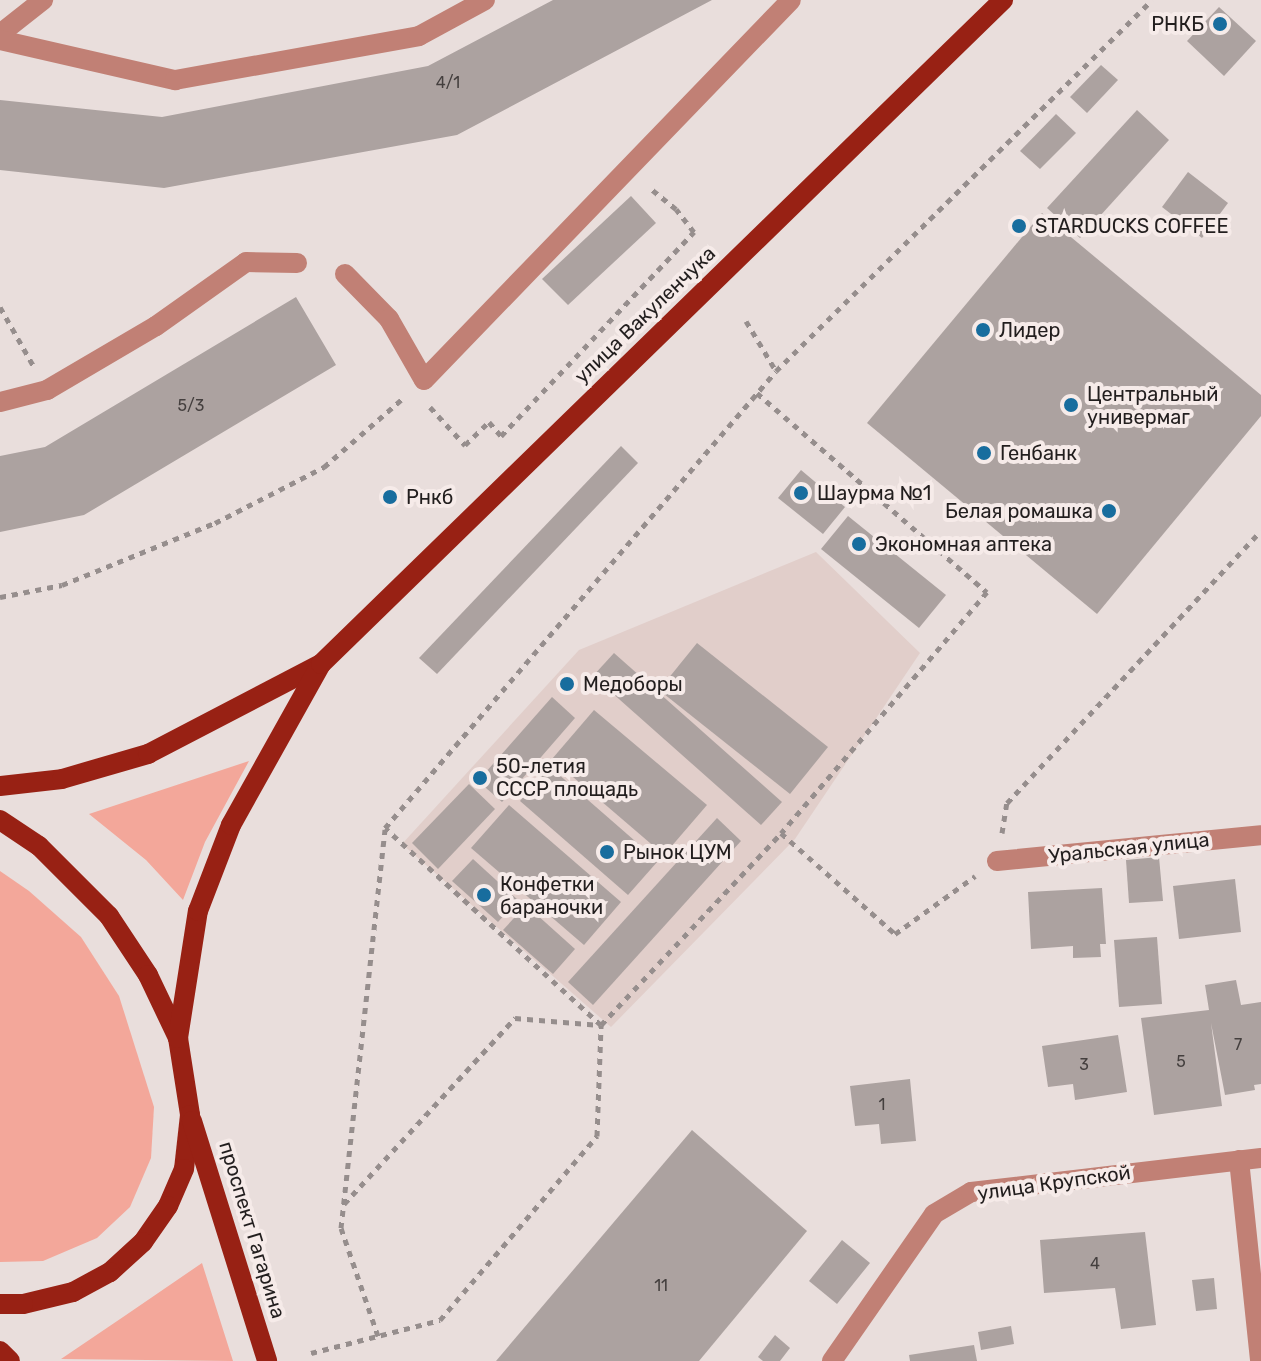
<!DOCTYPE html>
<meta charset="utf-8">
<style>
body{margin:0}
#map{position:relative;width:1261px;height:1361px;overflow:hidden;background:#e9dedc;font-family:Rubik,sans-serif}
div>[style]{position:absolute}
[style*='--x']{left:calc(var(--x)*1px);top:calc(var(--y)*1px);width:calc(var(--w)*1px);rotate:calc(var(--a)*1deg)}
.built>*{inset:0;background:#e1ceca}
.green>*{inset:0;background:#f3a79a}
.building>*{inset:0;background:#aca2a0}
.path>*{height:5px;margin-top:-2.5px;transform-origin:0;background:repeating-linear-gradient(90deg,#968e8d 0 6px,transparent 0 12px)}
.minor>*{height:20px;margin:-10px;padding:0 10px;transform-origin:10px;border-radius:10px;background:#c18075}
.major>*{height:20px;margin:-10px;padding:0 10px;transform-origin:10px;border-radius:10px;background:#982114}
.dots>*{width:22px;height:22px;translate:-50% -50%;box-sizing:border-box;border:4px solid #f6ebe9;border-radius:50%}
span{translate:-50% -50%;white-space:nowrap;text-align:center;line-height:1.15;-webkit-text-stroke:8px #f6ebe9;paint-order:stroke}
.number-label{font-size:16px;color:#443f3e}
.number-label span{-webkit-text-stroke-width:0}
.poi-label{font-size:20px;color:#221e1e}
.right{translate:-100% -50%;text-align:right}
.left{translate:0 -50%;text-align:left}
.street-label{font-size:20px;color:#221e1e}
</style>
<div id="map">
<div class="built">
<div style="clip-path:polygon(816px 552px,920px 653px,795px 839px,611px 1027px,402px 844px,579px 650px)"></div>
</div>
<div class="green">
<div style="clip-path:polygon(249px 761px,205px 842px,183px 900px,146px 860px,89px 814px)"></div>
<div style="clip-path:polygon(0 871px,29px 891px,81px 937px,119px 996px,154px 1107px,151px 1158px,130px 1207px,97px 1238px,43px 1261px,0 1262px)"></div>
<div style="clip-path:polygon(202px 1263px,233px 1361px,61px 1359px,126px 1315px)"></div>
</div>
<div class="building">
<div style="clip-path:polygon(553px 0,712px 0,457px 135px,164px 188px,0 170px,0 100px,162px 117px,428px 66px)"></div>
<div style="clip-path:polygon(1219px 7px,1256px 41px,1224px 76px,1187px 41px)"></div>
<div style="clip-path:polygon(1101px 65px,1118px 80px,1087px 113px,1070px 97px)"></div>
<div style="clip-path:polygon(1137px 110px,1169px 140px,1080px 238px,1047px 208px)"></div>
<div style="clip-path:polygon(1056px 114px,1076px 133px,1040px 169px,1020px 151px)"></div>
<div style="clip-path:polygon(1188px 172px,1228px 203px,1202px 238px,1162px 207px)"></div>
<div style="clip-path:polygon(631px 196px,656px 223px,568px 305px,542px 279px)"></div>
<div style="clip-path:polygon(1042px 213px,1261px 395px,1261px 416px,1097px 614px,867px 423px)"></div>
<div style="clip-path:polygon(296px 297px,336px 365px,84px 515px,0 532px,0 456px,45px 447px)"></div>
<div style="clip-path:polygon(621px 446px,638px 463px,437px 674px,419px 658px)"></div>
<div style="clip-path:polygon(801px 470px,845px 507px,823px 534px,778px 498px)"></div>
<div style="clip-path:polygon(848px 516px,946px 595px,919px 628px,821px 549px)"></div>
<div style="clip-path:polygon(697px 643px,828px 747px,790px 794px,659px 690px)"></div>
<div style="clip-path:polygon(614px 653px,782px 802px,761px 825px,593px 676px)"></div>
<div style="clip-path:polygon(552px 697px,575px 718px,502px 802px,478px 781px)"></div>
<div style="clip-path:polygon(594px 710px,707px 805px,664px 855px,552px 759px)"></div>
<div style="clip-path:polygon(549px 766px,658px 861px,628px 895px,520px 801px)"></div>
<div style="clip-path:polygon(469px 784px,495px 809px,438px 869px,412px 843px)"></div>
<div style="clip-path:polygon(509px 805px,621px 902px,584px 945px,471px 848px)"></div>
<div style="clip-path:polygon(717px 818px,741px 841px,593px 1005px,568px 982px)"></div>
<div style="clip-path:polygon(1159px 857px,1163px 901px,1129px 903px,1126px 860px)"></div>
<div style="clip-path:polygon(473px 859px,518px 900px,498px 922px,452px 881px)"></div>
<div style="clip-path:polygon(1235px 879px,1241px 932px,1179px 939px,1173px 886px)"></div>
<div style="clip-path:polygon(1102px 888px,1106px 944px,1100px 944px,1101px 957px,1073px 958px,1073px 946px,1031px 949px,1028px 892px)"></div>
<div style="clip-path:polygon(526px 905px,575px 949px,553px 974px,503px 930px)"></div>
<div style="clip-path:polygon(1157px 937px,1162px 1004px,1119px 1007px,1114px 940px)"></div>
<div style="clip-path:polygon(1236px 980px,1241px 1005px,1261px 1002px,1261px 1084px,1254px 1085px,1255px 1090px,1225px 1095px,1211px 1023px,1222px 1106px,1154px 1115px,1141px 1018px,1209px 1010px,1205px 985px)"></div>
<div style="clip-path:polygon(1118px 1035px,1127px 1092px,1075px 1100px,1073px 1084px,1048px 1087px,1042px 1046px)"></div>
<div style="clip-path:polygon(910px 1079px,916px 1141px,881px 1144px,879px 1124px,855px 1126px,850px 1086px)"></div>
<div style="clip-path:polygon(692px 1130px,807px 1231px,699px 1361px,496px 1361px)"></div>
<div style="clip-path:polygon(1145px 1232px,1156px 1325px,1121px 1329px,1115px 1288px,1044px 1293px,1040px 1240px)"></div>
<div style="clip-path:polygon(842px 1240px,870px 1263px,837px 1304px,809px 1281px)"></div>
<div style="clip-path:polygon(1214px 1278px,1217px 1309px,1196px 1311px,1192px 1280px)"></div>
<div style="clip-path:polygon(1011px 1326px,1014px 1344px,981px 1350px,978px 1332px)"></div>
<div style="clip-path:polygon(775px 1335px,790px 1348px,780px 1361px,763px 1361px,758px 1357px)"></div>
<div style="clip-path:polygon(974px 1345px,977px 1361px,910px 1361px,909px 1355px)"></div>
</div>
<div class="path">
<div style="--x:0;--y:307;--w:67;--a:60.4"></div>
<div style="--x:746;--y:321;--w:58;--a:59"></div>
<div style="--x:776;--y:371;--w:528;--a:-44.62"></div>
<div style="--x:757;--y:393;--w:304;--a:40.9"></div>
<div style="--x:987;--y:592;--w:317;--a:130.5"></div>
<div style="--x:430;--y:407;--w:52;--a:47.4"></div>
<div style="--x:465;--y:445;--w:33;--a:-44"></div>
<div style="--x:489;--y:422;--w:18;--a:49"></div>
<div style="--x:501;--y:436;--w:281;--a:-46.6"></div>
<div style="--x:694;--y:232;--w:29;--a:-128"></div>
<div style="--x:676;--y:209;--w:33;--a:-141"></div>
<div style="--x:0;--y:597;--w:63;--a:-11"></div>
<div style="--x:62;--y:585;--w:165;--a:-22.1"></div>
<div style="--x:215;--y:523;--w:123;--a:-27.2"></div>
<div style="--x:324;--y:467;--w:103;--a:-41.1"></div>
<div style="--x:1002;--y:833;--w:30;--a:-81"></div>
<div style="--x:1007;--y:803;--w:372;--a:-47"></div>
<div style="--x:601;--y:1025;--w:292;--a:-137.6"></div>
<div style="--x:385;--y:828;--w:601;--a:-49.45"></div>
<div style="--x:344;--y:1204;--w:253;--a:-47.4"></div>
<div style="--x:515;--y:1018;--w:85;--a:4.7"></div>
<div style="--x:378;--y:1336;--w:114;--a:-108.9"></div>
<div style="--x:341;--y:1228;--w:401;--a:-83.7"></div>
<div style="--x:311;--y:1353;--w:133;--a:-14.3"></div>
<div style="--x:440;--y:1320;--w:242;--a:-49.5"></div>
<div style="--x:597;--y:1136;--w:111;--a:-87.9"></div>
<div style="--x:601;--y:1025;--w:263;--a:-46.8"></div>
<div style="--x:781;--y:833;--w:152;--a:41.5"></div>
<div style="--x:895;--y:934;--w:99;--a:-35.9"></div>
</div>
<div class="minor">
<div style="--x:0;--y:34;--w:55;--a:-38.3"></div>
<div style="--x:0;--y:40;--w:180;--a:12.9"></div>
<div style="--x:175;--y:80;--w:248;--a:-10.2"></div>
<div style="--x:419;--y:36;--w:75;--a:-28.6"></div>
<div style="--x:345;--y:274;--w:63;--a:45.6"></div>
<div style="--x:389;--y:319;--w:70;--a:60.2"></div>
<div style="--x:424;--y:380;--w:528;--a:-46"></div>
<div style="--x:0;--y:402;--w:49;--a:-14.3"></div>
<div style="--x:47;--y:390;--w:126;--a:-30.4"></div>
<div style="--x:156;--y:326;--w:110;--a:-35.4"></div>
<div style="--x:246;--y:262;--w:51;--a:1.1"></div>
<div style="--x:997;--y:861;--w:265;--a:-5.6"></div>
<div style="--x:1239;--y:1160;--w:202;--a:84"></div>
<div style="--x:832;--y:1361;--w:179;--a:-55.2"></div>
<div style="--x:934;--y:1214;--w:43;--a:-30.7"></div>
<div style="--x:971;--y:1192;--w:292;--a:-6.7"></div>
</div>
<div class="major">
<div style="--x:0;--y:786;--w:62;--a:-6.4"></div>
<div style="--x:62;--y:779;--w:90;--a:-16.2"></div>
<div style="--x:148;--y:754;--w:195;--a:-27.5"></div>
<div style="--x:0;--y:820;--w:47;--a:33.7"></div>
<div style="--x:39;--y:846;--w:99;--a:45"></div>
<div style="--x:109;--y:916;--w:71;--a:56.5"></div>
<div style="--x:148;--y:975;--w:70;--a:64.5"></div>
<div style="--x:178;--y:1038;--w:78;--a:81.1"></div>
<div style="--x:190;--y:1115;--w:54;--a:96.3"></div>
<div style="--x:184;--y:1169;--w:40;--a:113.4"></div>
<div style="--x:168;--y:1206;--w:44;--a:124.8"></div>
<div style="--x:143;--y:1242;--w:45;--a:137.7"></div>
<div style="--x:110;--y:1272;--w:42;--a:151.6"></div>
<div style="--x:73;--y:1292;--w:51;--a:166.5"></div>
<div style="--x:23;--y:1304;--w:23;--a:180"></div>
<div style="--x:178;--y:1038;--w:129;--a:-81.1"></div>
<div style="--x:198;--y:911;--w:92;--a:-69"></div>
<div style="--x:231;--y:825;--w:184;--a:-60.8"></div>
<div style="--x:321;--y:664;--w:952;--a:-44.23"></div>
<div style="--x:192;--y:1121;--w:251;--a:72.6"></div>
<div style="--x:0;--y:1351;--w:14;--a:45"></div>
</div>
<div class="dots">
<div style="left:1220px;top:24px;background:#186d9e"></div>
<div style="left:1019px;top:226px;background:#186d9e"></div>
<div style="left:983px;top:330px;background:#186d9e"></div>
<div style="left:1071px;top:405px;background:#186d9e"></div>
<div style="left:984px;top:453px;background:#186d9e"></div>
<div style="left:801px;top:493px;background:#186d9e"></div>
<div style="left:390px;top:497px;background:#186d9e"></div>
<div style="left:1109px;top:511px;background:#186d9e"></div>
<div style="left:859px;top:544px;background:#186d9e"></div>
<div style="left:567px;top:684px;background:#186d9e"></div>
<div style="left:480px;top:778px;background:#186d9e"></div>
<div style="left:607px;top:852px;background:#186d9e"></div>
<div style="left:484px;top:895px;background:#186d9e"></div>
</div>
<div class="number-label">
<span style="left:448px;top:83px">4/1</span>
<span style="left:191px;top:406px">5/3</span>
<span style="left:1238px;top:1045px">7</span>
<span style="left:1181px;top:1062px">5</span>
<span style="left:1084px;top:1065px">3</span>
<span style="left:882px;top:1105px">1</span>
<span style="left:1095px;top:1264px">4</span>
<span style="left:661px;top:1286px">11</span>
</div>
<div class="poi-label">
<span class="right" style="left:1204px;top:24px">РНКБ</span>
<span class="left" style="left:1035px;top:226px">STARDUCKS COFFEE</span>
<span class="left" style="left:999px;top:330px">Лидер</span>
<span class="left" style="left:1087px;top:406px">Центральный<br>универмаг</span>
<span class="left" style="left:1000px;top:453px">Генбанк</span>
<span class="left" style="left:817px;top:493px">Шаурма №1</span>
<span class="left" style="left:406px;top:497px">Рнкб</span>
<span class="right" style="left:1093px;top:511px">Белая ромашка</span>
<span class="left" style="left:875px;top:544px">Экономная аптека</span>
<span class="left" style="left:583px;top:684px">Медоборы</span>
<span class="left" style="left:496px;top:778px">50-летия<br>СССР площадь</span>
<span class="left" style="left:623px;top:852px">Рынок ЦУМ</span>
<span class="left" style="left:500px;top:896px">Конфетки<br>бараночки</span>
</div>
<div class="street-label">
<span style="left:645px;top:315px;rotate:-44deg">улица Вакуленчука</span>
<span style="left:1129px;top:848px;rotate:-6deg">Уральская улица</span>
<span style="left:1054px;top:1183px;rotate:-8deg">улица Крупской</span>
<span style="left:252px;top:1230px;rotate:73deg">проспект Гагарина</span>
</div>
</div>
